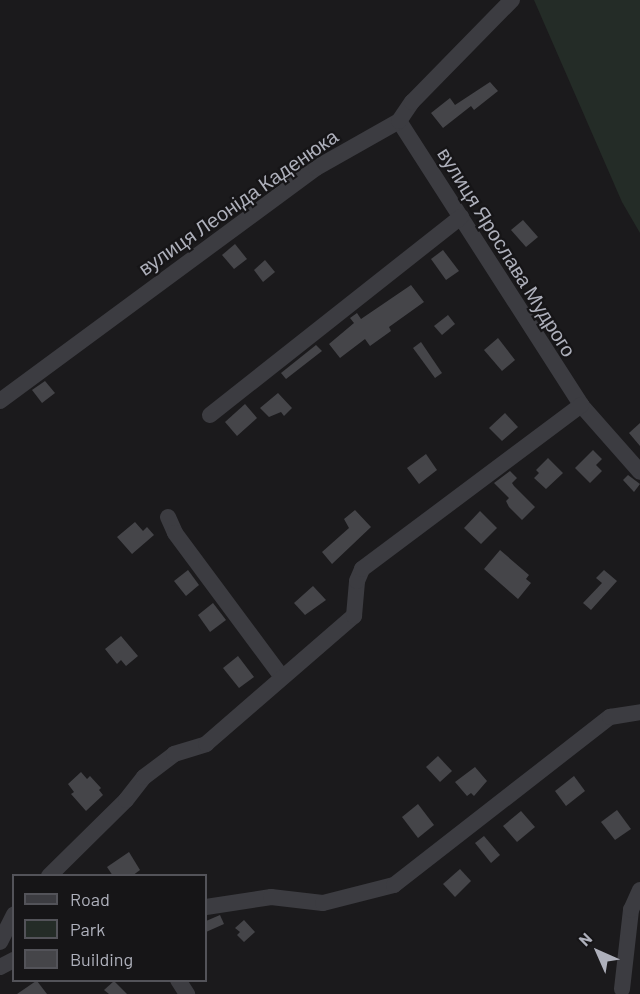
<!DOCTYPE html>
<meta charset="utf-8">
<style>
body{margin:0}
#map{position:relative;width:640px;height:994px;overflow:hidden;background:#1b1a1c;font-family:Barlow,sans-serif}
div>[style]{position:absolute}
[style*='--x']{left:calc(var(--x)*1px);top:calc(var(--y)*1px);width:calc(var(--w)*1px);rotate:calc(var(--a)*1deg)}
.green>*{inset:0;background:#242c27}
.building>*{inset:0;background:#454549}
.minor>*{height:16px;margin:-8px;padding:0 8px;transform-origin:8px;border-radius:8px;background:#3c3c41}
span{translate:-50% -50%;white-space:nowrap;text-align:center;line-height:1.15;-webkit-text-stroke:4.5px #161517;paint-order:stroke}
.street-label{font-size:20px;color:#aeb0bb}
.legend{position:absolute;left:12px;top:874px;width:195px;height:108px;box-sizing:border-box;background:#161517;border:2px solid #535359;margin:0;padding:8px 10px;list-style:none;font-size:18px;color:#aeb0bb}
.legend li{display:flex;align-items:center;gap:12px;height:30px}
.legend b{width:30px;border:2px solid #535359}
.north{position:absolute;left:568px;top:922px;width:60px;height:60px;-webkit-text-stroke:4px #161517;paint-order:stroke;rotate:315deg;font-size:16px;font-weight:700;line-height:24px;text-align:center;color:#aeb0bb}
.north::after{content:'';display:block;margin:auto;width:21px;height:27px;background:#aeb0bb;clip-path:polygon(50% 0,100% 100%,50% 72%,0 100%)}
</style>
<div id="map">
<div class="green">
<div style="clip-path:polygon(534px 0,640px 0,640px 233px,622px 202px)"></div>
</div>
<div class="building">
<div style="clip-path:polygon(490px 82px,498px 91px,474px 110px,471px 106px,443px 128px,431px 113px,450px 98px,455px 105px)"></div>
<div style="clip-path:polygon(523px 220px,538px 237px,526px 247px,511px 230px)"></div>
<div style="clip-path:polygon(235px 244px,247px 259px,234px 269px,222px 255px)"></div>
<div style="clip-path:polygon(443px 250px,459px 271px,446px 280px,431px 259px)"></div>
<div style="clip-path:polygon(265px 260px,275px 272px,263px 282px,254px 270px)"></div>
<div style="clip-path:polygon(411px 285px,424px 302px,389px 327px,391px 331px,370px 346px,365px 339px,340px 358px,329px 344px,354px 323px,350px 318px,357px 313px,361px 319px)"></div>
<div style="clip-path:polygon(448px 315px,455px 324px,442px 335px,434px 326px)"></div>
<div style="clip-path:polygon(498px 338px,515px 360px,502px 371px,484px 350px)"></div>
<div style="clip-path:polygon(421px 342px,442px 373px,435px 378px,413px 348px)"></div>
<div style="clip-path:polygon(316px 345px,322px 351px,286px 379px,281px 373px)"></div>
<div style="clip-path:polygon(45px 381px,55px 393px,42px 403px,32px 390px)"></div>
<div style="clip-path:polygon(278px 393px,292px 408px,284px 416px,281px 412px,269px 417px,260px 408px)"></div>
<div style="clip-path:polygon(245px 404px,257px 418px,237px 436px,225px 422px)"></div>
<div style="clip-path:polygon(505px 413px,518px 427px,502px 441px,489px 428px)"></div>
<div style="clip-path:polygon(640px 423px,640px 446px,629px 433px)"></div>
<div style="clip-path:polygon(593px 450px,602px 459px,596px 465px,602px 471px,590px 483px,575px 468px)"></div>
<div style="clip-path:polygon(426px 454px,437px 470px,419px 484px,407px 468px)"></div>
<div style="clip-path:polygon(548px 458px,563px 473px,546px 489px,534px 478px,539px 473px,536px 470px)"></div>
<div style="clip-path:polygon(510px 471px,517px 478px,512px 483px,514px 486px,535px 507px,522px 520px,509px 507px,506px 501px,509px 498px,494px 483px)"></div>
<div style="clip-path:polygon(628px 475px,640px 484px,634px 492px,623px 480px)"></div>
<div style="clip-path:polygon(355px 510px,371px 527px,332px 564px,322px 552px,349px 528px,344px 519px)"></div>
<div style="clip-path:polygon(480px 511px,497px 528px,481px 544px,464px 528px)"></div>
<div style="clip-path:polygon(135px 522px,143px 531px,147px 527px,154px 535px,132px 554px,117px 537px)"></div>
<div style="clip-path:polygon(500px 550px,529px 575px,526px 579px,531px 583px,518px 599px,484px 569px)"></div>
<div style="clip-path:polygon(188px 570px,199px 585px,186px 596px,174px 581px)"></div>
<div style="clip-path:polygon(604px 570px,617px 581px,591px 610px,583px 603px,602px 583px,596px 578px)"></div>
<div style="clip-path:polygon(313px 586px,326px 600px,305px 615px,294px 603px)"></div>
<div style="clip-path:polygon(213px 603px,226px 620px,210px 632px,198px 615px)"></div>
<div style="clip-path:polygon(121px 636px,138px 656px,126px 666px,121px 660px,117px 664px,105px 649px)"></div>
<div style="clip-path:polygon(238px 656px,254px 677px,239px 688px,223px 668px)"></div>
<div style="clip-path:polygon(438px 756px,452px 771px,440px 782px,426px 767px)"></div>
<div style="clip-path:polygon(475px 767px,487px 781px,474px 796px,471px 793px,467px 796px,455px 782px)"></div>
<div style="clip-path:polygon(81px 772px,87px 779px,90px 776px,101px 788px,99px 790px,103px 795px,86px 811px,71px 794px,74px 792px,68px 784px)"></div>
<div style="clip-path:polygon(574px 776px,585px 791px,566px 806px,555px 791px)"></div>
<div style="clip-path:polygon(418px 804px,434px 825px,418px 838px,402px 817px)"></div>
<div style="clip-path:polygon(617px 810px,631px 829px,615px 840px,601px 822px)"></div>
<div style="clip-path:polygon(521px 811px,535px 827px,517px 842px,503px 826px)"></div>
<div style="clip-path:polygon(484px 836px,500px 855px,491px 863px,475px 843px)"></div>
<div style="clip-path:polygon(129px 852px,140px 870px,132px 876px,113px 876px,107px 867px)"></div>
<div style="clip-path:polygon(460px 869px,471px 881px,455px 897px,443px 884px)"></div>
<div style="clip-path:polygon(220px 915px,224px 924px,206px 932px,206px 921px)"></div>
<div style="clip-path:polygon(244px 920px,255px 932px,244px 942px,237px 935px,240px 932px,235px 928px)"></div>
<div style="clip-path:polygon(37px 981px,47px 994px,17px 994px,36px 981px)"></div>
<div style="clip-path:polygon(114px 981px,127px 994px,109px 994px,104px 990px)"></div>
</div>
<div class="minor">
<div style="--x:399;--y:121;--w:337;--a:57.3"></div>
<div style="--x:581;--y:405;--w:89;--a:48.6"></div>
<div style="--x:0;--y:401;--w:393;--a:-36.4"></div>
<div style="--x:316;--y:168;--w:95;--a:-29.5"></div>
<div style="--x:399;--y:121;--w:23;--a:-56"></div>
<div style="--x:412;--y:102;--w:143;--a:-45.6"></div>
<div style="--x:210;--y:415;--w:320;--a:-38.3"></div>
<div style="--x:168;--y:517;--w:17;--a:66"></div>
<div style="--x:175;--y:533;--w:179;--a:53.4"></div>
<div style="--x:49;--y:876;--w:108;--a:-44.6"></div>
<div style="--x:126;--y:800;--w:29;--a:-52"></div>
<div style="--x:144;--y:777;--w:38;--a:-37"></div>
<div style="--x:174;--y:754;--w:34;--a:-17"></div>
<div style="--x:206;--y:744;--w:196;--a:-40.9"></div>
<div style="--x:354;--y:616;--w:35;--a:-85"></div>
<div style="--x:357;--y:581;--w:13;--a:-67"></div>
<div style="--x:362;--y:569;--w:274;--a:-36.8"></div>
<div style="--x:206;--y:907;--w:66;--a:-8.7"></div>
<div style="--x:271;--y:897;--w:52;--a:6.6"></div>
<div style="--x:323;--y:903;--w:73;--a:-14.2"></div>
<div style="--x:394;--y:885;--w:274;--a:-37.9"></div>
<div style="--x:610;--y:717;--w:30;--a:-9"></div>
<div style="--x:0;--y:942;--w:31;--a:-63"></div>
<div style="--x:0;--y:967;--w:16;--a:-27"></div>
<div style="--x:178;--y:980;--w:17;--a:57"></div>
<div style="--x:622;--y:989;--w:80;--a:-83.5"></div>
<div style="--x:631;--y:910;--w:22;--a:-66"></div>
</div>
<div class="street-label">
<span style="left:238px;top:202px;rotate:-35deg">вулиця Леоніда Каденюка</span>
<span style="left:507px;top:252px;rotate:58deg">вулиця Ярослава Мудрого</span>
</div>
<ul class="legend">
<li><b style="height:8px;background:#3c3c41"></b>Road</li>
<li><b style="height:16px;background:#242c27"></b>Park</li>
<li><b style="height:16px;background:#454549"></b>Building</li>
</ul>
<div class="north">N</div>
</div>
